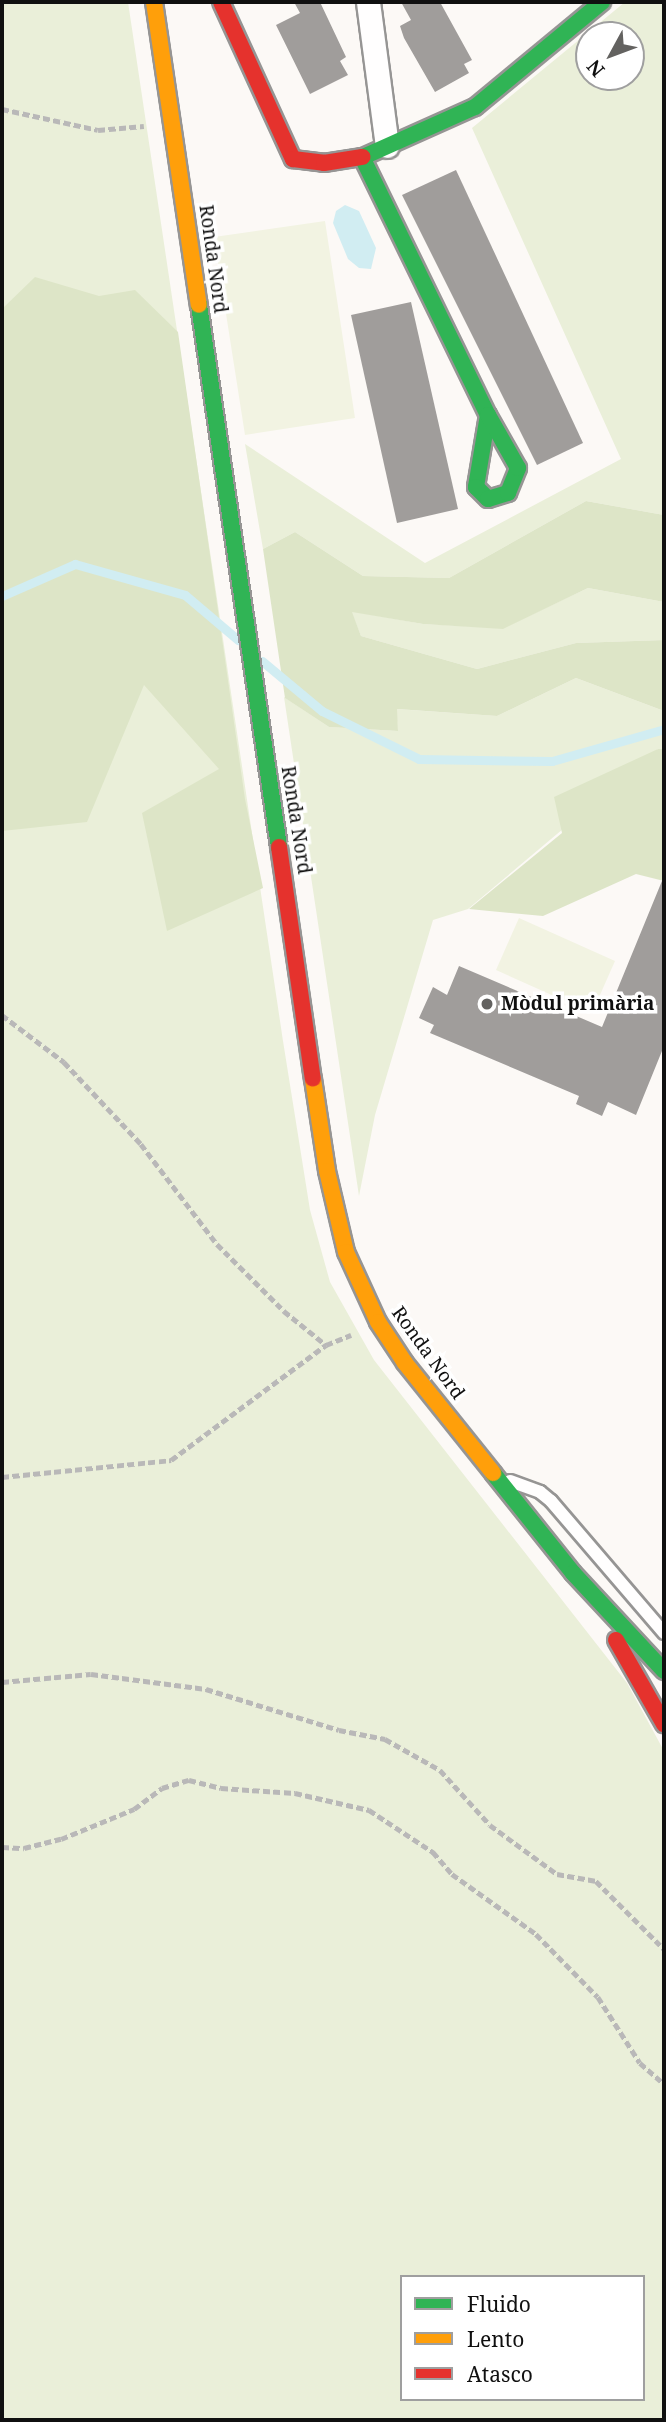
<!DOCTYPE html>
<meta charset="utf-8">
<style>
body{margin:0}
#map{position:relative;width:666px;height:2422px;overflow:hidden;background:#fcf9f6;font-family:"Noto Serif",serif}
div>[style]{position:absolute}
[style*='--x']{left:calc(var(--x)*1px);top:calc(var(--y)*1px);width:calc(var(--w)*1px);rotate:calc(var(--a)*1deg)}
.green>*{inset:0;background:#eaefd9}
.forest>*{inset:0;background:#dde5c7}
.pitch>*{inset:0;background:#f2f3e2}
.water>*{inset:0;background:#d1edf2}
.stream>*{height:9px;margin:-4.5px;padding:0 4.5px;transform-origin:4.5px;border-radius:4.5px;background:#d1edf2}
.building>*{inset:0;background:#a09d9b}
.path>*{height:4.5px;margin-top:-2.25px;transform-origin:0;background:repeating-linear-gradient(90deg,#b9b8b8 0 7px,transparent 0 10.5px)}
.roads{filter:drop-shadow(2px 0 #969594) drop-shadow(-2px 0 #969594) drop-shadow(0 2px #969594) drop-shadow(0 -2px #969594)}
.lane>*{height:12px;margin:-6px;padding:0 6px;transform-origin:6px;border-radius:6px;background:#fffefe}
.street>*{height:23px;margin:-11.5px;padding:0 11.5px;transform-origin:11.5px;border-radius:11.5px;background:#fffefe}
.fast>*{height:16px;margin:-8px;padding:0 8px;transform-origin:8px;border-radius:8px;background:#30b455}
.slow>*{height:16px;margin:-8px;padding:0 8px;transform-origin:8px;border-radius:8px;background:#ff9f0a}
.jam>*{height:16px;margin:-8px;padding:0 8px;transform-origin:8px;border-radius:8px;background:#e5322d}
.dots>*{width:19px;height:19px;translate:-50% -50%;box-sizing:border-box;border:4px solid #fff;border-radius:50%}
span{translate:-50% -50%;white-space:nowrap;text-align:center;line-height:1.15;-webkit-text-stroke:7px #fff;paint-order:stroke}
.street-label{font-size:19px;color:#101010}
.poi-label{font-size:19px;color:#101010;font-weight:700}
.left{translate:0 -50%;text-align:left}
.frame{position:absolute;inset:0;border:4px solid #101010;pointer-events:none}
.legend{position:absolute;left:400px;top:2275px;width:245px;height:126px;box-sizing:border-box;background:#fff;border:2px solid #9f9f9f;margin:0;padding:9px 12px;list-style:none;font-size:21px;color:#101010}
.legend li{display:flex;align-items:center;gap:14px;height:35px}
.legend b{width:35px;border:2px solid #9f9f9f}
.north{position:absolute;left:575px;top:21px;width:70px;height:70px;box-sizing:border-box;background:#fff;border:2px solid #9f9f9f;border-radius:50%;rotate:229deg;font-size:19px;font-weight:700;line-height:28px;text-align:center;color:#101010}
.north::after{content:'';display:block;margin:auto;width:24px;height:32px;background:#636260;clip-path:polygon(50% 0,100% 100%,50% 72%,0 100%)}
</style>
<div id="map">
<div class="green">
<div style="clip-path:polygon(evenodd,2px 2px,128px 2px,283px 1041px,310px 1210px,330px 1282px,374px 1360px,627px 1683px,664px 1751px,664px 2420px,2px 2420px,2px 2px,402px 2277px,643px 2277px,643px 2399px,402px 2399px,402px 2277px)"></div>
<div style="clip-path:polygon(evenodd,625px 2px,664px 2px,664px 515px,586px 501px,449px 578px,363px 576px,295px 532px,263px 549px,245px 444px,425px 563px,621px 459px,472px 128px,625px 2px,589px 35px,631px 35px,631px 77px,589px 77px,589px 35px)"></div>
<div style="clip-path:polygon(588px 588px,664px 602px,664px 640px,576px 643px,477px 669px,361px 636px,351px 611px,423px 624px,503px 628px)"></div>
<div style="clip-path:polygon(576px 678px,664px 711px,664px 749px,658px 749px,468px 909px,433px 920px,375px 1115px,359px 1196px,284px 697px,329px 727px,398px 731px,396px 709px,497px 716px)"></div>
</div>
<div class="forest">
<div style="clip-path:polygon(35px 277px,99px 296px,135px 290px,178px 332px,245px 799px,263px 888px,167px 931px,142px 813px,219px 769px,144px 685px,87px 822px,2px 831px,2px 309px)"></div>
<div style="clip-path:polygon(586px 501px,664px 515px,664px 602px,588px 588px,503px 629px,423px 624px,352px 612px,361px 636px,477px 669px,576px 643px,664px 640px,664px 711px,576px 678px,497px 716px,397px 709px,398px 731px,329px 727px,285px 698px,263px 549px,295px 532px,363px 576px,449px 578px)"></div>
<div style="clip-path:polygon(658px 749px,664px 749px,664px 881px,636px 874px,543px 916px,469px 909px,562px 833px,554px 797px)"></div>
</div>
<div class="pitch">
<div style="clip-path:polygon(325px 221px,355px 418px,245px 435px,214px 237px)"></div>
<div style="clip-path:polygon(519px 918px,615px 961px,592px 1013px,496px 970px)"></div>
</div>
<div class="water">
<div style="clip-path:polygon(345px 205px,359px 211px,376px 248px,371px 269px,359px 268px,348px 259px,333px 223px,336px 211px)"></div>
</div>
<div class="stream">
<div style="--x:2;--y:596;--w:80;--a:-23.7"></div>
<div style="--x:75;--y:564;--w:114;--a:15.7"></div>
<div style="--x:185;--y:595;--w:70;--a:40.3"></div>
<div style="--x:262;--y:661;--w:78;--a:39.8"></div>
<div style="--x:322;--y:711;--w:108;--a:26.3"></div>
<div style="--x:419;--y:759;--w:133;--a:0.9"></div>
<div style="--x:552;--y:761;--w:116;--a:-15.9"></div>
</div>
<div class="building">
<div style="clip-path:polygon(294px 2px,320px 2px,346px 57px,340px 61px,348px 75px,310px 94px,276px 25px,300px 13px)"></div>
<div style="clip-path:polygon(401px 2px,440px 2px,472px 60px,464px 64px,469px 73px,435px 92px,404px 38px,400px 26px,411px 20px)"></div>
<div style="clip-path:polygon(456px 170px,583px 443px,537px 465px,402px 195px)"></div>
<div style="clip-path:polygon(411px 302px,458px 509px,397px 523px,351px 315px)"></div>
<div style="clip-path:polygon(664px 876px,664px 1046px,636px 1115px,608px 1102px,602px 1116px,576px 1104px,579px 1096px,430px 1033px,434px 1025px,419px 1018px,433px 987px,447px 995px,459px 966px,602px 1027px)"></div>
</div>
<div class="path">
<div style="--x:2;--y:109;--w:98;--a:12.3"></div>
<div style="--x:98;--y:130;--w:46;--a:-5"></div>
<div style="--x:2;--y:1015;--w:78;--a:37.2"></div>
<div style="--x:64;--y:1062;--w:112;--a:46.8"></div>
<div style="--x:141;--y:1144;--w:126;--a:52.8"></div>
<div style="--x:217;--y:1244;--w:95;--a:45"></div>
<div style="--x:284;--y:1311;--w:54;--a:39"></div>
<div style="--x:326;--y:1345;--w:27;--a:-22"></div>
<div style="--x:2;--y:1477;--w:170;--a:-5.7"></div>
<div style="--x:171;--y:1460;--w:193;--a:-36.6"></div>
<div style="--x:2;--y:1682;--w:89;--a:-5.1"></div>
<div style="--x:91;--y:1674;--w:116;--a:7.4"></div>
<div style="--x:206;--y:1689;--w:139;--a:17.1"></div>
<div style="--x:339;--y:1730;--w:47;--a:11.1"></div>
<div style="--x:385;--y:1739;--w:63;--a:29.4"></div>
<div style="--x:440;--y:1770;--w:74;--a:47.7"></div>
<div style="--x:490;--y:1825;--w:83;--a:36.2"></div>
<div style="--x:557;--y:1874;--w:40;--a:10"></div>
<div style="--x:596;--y:1881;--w:96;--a:45"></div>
<div style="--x:2;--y:1847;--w:22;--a:3"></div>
<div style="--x:24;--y:1848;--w:38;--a:-14"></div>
<div style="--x:61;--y:1839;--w:79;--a:-22.3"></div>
<div style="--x:134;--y:1809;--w:35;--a:-37"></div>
<div style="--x:162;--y:1788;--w:28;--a:-17"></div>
<div style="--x:189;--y:1780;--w:33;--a:14"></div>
<div style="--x:221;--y:1788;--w:74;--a:3.9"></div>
<div style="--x:295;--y:1793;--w:76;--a:12.9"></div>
<div style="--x:369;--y:1810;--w:77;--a:33.3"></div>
<div style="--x:433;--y:1852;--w:29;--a:49"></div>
<div style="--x:452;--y:1874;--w:103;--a:35.5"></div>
<div style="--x:536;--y:1934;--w:88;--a:45.5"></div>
<div style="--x:598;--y:1997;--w:78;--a:57.5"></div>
<div style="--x:640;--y:2063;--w:32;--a:41"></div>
</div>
<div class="roads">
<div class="lane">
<div style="--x:510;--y:1481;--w:32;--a:20"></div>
<div style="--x:540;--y:1492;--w:14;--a:39"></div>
<div style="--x:551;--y:1501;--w:174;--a:49.4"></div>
</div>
<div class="street">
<div style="--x:368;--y:2;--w:145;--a:82.5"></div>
</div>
<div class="fast">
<div style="--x:362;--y:157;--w:287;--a:64"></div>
<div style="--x:488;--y:415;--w:73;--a:99.5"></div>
<div style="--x:476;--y:487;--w:17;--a:45"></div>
<div style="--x:488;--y:499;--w:21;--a:-17"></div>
<div style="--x:508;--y:493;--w:27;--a:-68"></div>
<div style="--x:518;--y:468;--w:61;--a:-119.5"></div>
<div style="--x:363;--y:157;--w:123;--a:-24.1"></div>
<div style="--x:475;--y:107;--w:165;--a:-39.6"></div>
<div style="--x:199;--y:305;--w:548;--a:81.6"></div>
<div style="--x:493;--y:1473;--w:128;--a:51.3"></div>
<div style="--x:573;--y:1573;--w:134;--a:47.1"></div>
</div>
<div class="slow">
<div style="--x:154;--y:2;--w:306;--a:81.6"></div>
<div style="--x:313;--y:1079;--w:93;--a:81.3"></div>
<div style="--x:327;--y:1171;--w:83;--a:76.8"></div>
<div style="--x:346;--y:1252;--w:77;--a:65.4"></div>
<div style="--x:378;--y:1322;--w:49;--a:56.6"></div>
<div style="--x:405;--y:1363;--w:141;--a:51.3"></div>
</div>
<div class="jam">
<div style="--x:221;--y:2;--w:173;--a:65.4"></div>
<div style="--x:293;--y:159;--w:31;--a:7"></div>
<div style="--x:324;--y:163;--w:39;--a:-9"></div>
<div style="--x:279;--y:847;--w:234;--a:81.7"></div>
<div style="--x:616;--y:1640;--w:97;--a:60.3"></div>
</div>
</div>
<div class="dots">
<div style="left:487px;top:1004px;background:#636260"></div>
</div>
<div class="street-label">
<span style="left:213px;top:259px;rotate:82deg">Ronda Nord</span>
<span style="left:296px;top:820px;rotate:81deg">Ronda Nord</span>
<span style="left:428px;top:1353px;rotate:54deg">Ronda Nord</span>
</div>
<div class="poi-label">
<span class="left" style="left:501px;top:1004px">Mòdul primària</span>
</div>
<div class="frame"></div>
<ul class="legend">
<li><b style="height:9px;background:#30b455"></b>Fluido</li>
<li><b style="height:9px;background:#ff9f0a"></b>Lento</li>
<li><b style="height:9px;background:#e5322d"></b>Atasco</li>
</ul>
<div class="north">N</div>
</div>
